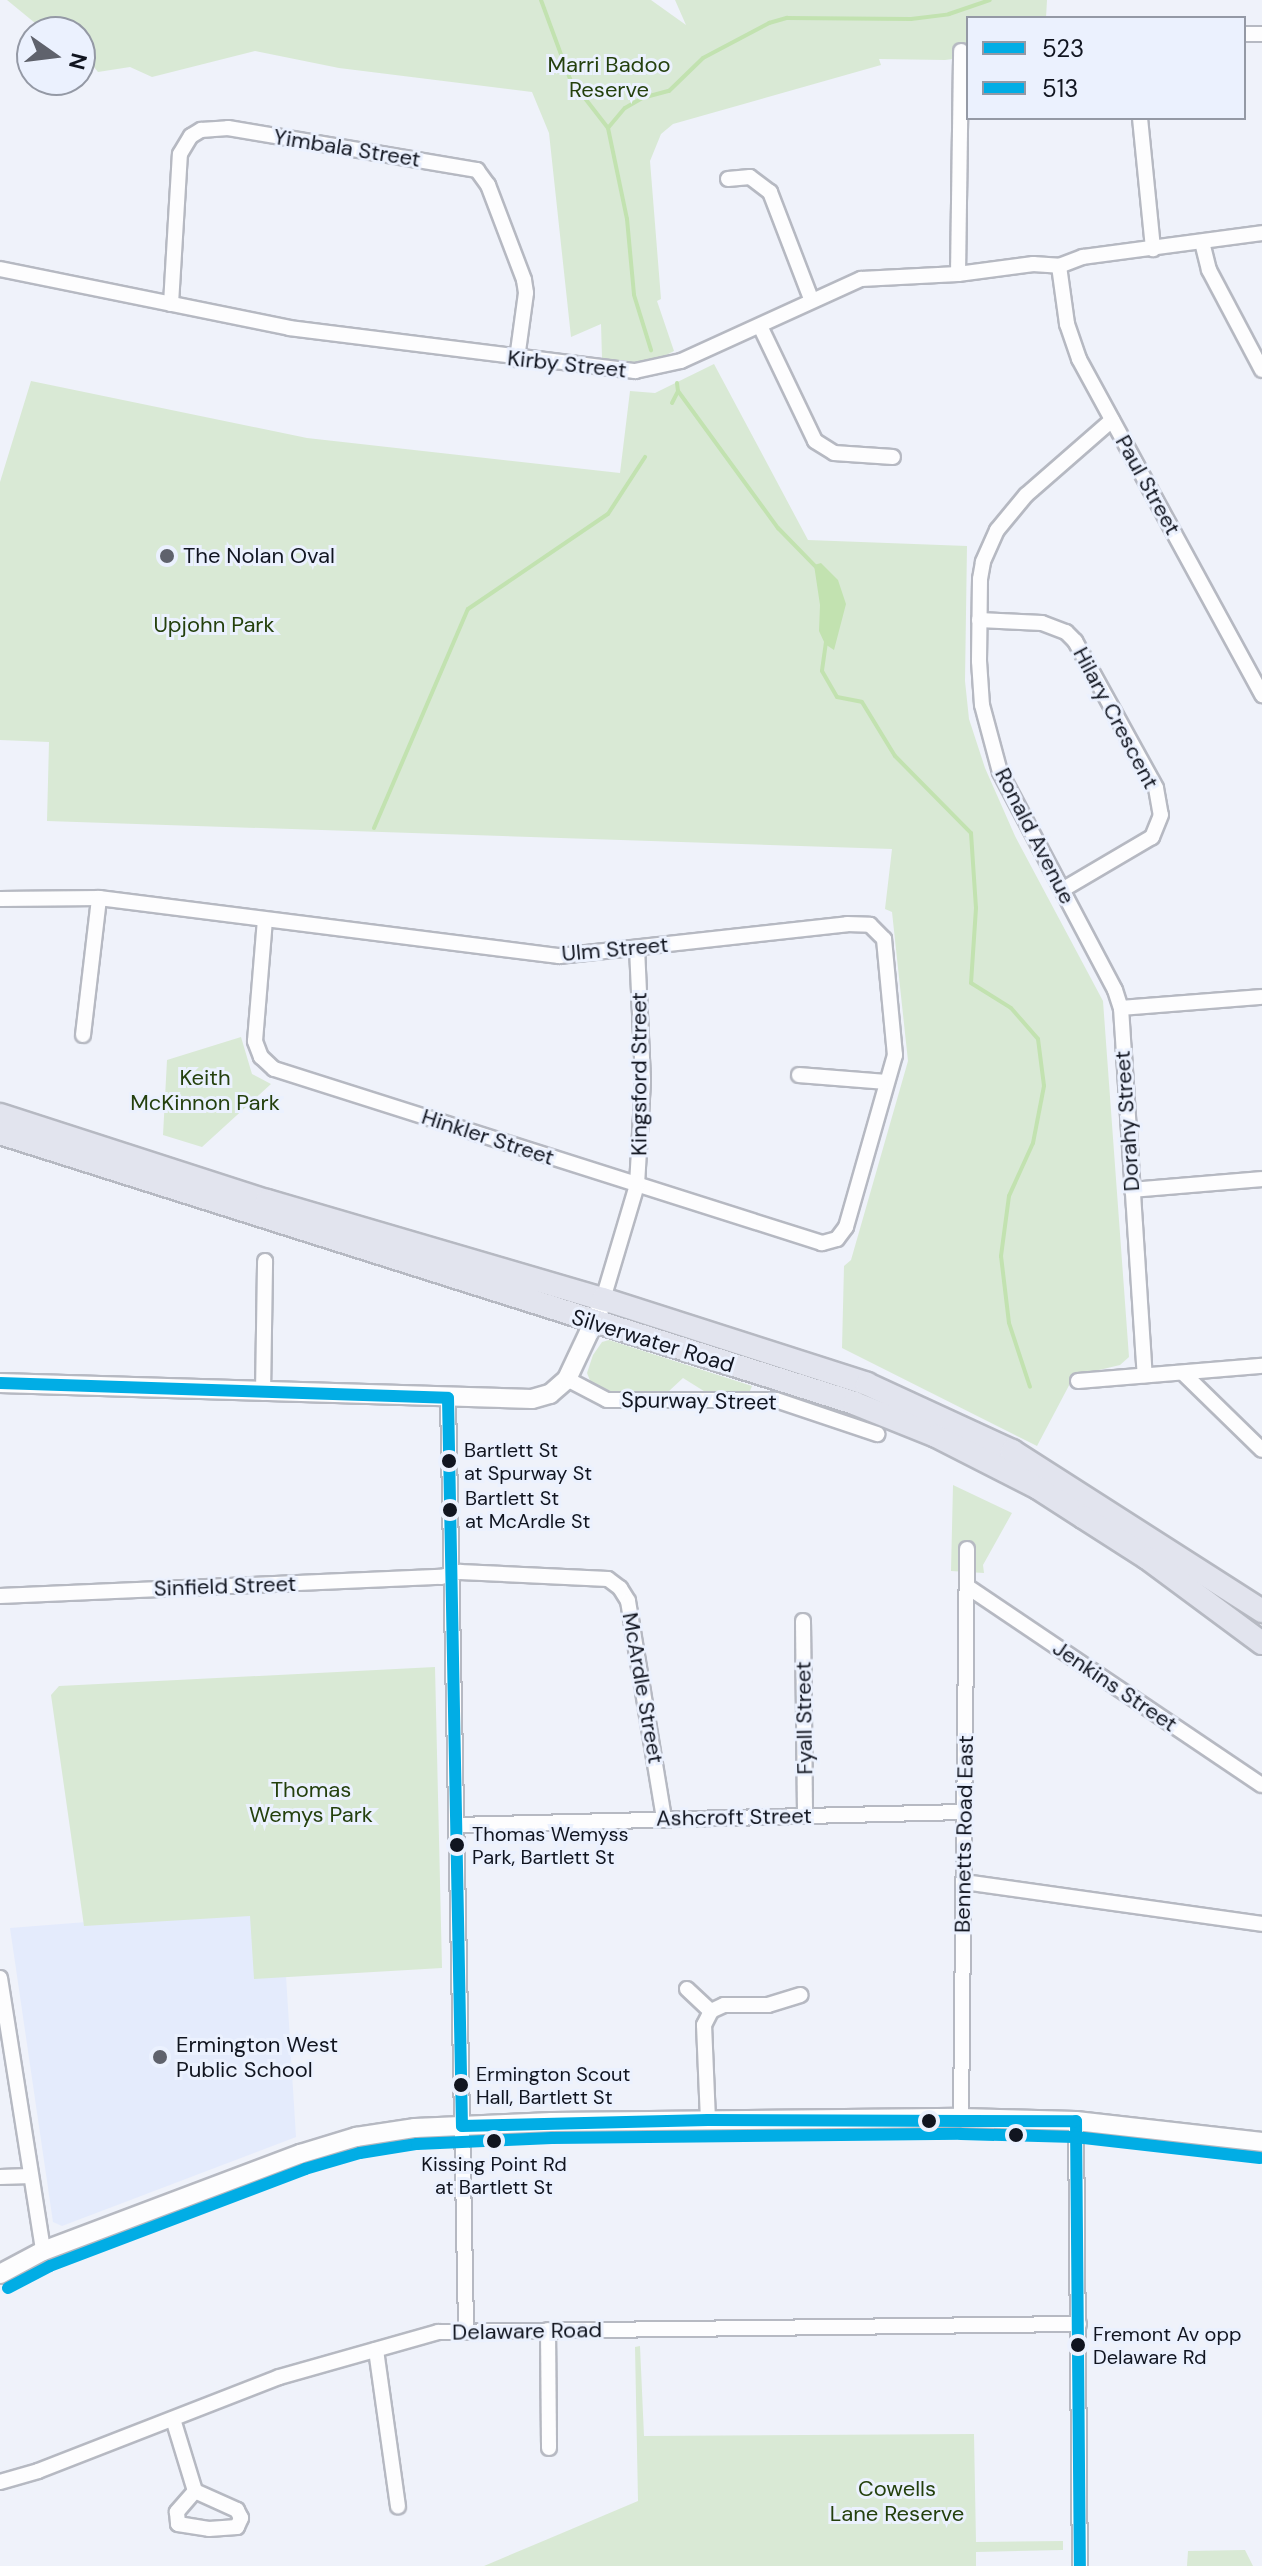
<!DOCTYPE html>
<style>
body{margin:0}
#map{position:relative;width:1262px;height:2566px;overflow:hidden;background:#eff2fa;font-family:"DM Sans",sans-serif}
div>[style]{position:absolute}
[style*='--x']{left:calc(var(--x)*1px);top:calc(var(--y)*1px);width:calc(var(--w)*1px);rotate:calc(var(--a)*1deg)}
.built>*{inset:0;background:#e4ebfc}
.green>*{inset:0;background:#d9e9d5}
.water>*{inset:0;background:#c2e2b0}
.stream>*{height:4px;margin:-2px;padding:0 2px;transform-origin:2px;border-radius:2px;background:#c2e2b0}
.roads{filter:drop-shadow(2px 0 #b6b9c2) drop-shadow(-2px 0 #b6b9c2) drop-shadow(0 2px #b6b9c2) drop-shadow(0 -2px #b6b9c2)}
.minor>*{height:14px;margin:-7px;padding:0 7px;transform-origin:7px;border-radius:7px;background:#fdfdfe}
.tertiary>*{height:18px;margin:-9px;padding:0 9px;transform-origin:9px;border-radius:9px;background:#fdfdfe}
.trunk>*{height:22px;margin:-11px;padding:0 11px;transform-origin:11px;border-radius:11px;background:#e2e4ee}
.bus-1>*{height:12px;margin:-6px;padding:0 6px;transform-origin:6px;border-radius:6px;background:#01ade5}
.bus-2>*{height:12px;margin:-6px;padding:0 6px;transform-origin:6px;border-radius:6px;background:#01ade5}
.dots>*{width:22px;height:22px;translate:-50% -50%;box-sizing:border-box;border:4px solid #ebf1fe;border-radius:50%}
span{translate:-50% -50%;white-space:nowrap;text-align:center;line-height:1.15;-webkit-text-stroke:6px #ebf1fe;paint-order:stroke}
.bus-label{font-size:20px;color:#111520}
.left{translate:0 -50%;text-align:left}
.park-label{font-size:22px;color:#24400d}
.street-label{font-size:22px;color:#111520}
.poi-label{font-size:22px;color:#111520}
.legend{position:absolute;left:966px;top:16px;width:280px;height:104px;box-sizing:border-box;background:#ebf1fe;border:2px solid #9499a5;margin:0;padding:10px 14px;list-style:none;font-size:24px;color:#111520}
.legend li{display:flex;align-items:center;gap:16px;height:40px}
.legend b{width:40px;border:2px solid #9499a5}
.north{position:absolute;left:16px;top:16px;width:80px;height:80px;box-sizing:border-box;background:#ebf1fe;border:2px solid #9499a5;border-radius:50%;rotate:104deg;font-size:22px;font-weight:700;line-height:32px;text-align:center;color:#111520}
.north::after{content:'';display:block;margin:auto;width:28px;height:36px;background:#5f626c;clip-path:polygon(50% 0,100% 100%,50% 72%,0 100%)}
</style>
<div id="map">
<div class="built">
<div style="clip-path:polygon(252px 1909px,286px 1976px,296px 2137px,62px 2226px,53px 2222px,10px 1928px)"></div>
</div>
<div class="green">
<div style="clip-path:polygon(7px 0,651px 0,686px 25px,675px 0,1047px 0,1046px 18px,968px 18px,968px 57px,945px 60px,879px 59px,881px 65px,673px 124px,661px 134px,650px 161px,661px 299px,657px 301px,674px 351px,647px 365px,602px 358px,601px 324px,571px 337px,549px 133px,532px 92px,339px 68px,255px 51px,152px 77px,130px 67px,98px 72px,80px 50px,80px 32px,55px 32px,35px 23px)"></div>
<div style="clip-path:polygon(714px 364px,808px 540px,967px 546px,965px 681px,969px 719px,985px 768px,1015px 836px,1103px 1001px,1129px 1357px,1120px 1365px,1074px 1376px,1037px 1446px,842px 1348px,844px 1266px,851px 1260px,908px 1061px,892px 912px,885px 909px,892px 849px,47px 821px,49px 742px,0 740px,0 482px,31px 381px,307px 438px,620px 473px,630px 391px,655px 393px)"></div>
<div style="clip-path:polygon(241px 1037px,252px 1074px,271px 1084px,202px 1147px,163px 1135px,167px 1060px)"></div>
<div style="clip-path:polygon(609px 1340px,752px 1386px,750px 1391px,707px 1393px,683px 1378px,669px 1391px,613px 1392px,591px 1383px,587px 1373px,593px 1355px,602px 1342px)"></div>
<div style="clip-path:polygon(953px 1485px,1012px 1513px,983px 1565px,984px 1573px,951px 1571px)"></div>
<div style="clip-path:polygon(435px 1667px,442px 1968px,254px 1979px,250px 1916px,84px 1926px,51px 1695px,59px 1686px)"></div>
<div style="clip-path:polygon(640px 2346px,644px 2436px,974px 2434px,976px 2542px,1063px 2541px,1063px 2550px,976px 2552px,976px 2566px,484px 2566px,638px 2501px,635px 2347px)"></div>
<div style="clip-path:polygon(1245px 2550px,1253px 2566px,1187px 2566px,1188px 2551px)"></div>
</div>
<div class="water">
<div style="clip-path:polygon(821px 563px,838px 580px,846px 604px,834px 650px,825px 644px,819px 631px,820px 605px,814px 565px)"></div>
</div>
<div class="stream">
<div style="--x:541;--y:0;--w:84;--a:69.8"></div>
<div style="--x:570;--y:79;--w:62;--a:52.2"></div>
<div style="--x:608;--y:128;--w:26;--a:-50"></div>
<div style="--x:625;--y:108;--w:20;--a:-30"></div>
<div style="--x:642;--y:98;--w:28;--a:-15"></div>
<div style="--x:669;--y:91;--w:47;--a:-44.1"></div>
<div style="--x:703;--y:58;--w:75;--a:-27.9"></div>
<div style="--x:769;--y:23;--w:19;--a:-16"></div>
<div style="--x:787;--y:18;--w:124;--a:0.5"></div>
<div style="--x:911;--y:19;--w:38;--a:-7"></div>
<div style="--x:949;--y:14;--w:43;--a:-18.9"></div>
<div style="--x:608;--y:128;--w:93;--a:78.2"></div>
<div style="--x:627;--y:219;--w:76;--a:84.7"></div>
<div style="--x:634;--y:295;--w:58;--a:72.8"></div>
<div style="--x:677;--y:383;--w:8;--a:83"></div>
<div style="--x:678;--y:391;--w:170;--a:53.9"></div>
<div style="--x:778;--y:528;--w:56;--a:45.7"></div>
<div style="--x:672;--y:403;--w:13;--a:-63"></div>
<div style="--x:826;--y:642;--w:29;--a:98"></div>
<div style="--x:822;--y:671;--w:30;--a:60"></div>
<div style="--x:837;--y:697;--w:25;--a:11"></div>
<div style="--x:862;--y:702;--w:63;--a:58.6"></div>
<div style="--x:895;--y:756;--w:108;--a:45.4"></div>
<div style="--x:971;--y:833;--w:75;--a:86.2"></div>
<div style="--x:976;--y:908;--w:75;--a:93.8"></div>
<div style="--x:971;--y:983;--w:47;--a:32"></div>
<div style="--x:1011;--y:1008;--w:41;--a:48.9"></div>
<div style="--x:1038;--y:1039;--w:47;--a:82.7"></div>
<div style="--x:1044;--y:1086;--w:58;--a:100.9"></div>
<div style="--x:1033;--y:1143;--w:58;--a:114.4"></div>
<div style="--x:1009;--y:1196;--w:61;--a:97.6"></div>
<div style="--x:1001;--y:1256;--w:67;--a:83.2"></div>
<div style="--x:1009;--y:1323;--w:67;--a:71.8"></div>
<div style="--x:374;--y:828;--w:238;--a:-66.8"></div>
<div style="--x:468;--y:609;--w:169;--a:-34.2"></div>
<div style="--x:608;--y:514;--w:68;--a:-57"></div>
</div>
<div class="roads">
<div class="minor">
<div style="--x:1244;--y:34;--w:18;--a:0"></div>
<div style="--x:1140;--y:118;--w:132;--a:84.3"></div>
<div style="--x:728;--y:179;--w:22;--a:-5"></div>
<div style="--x:750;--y:177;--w:25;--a:37"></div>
<div style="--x:770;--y:192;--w:115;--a:69"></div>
<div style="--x:1202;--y:242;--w:29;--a:76"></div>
<div style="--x:1209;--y:270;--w:113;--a:62.1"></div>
<div style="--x:1059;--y:266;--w:59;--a:82.1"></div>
<div style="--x:1067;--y:324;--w:37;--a:71"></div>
<div style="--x:1079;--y:359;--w:383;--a:61.4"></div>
<div style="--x:0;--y:269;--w:295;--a:11.5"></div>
<div style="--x:289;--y:328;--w:349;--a:7.1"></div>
<div style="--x:635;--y:371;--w:47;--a:-12.3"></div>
<div style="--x:681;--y:361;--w:198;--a:-24.5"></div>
<div style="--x:861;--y:279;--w:97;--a:-3"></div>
<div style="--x:958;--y:274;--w:76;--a:-7.6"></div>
<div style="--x:1033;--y:264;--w:26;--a:4"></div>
<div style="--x:1059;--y:266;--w:26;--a:-21"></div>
<div style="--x:1083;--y:257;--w:181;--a:-7.6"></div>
<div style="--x:958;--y:274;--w:223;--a:-89.2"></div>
<div style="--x:171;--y:304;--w:150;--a:-86.6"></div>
<div style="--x:180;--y:154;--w:21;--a:-59"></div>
<div style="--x:191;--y:136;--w:12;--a:-31"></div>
<div style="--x:201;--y:130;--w:27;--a:-4"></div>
<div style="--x:228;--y:128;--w:253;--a:9.6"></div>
<div style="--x:477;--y:170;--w:19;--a:54"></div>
<div style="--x:488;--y:185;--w:102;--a:69.2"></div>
<div style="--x:524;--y:280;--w:13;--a:81"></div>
<div style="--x:526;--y:293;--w:67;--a:97.8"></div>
<div style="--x:760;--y:326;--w:127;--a:64.4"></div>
<div style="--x:815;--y:441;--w:22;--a:32"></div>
<div style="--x:834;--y:453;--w:59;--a:3.9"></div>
<div style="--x:1112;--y:420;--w:114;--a:138.9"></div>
<div style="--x:1026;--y:495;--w:45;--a:129.6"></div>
<div style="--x:997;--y:530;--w:35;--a:114"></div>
<div style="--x:983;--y:562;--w:17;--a:100"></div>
<div style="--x:980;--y:579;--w:82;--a:90.7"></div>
<div style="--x:979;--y:661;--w:44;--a:86.1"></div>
<div style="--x:982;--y:705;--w:69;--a:75"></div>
<div style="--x:1000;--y:772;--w:246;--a:62.2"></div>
<div style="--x:1115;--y:990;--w:19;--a:72"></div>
<div style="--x:1121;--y:1008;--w:368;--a:86.3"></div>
<div style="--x:979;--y:620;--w:63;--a:2.7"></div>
<div style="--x:1042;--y:623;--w:26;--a:21"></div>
<div style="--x:1066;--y:632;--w:13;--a:45"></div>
<div style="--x:1075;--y:641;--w:168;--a:61.1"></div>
<div style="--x:1156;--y:788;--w:27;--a:80"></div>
<div style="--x:1161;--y:815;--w:24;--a:112"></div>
<div style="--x:1152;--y:837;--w:104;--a:149.5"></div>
<div style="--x:0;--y:899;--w:99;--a:-0.6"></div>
<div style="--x:99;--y:898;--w:464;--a:7.2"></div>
<div style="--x:559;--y:956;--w:290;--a:-6.3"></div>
<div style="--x:847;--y:924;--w:23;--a:2"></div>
<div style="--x:870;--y:925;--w:20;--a:45"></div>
<div style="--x:884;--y:939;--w:117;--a:84.6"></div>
<div style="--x:895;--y:1055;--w:179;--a:105.9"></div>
<div style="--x:846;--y:1227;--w:15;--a:127"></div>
<div style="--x:837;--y:1239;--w:16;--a:165"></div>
<div style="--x:822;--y:1243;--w:575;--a:-162.38"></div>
<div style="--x:274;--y:1069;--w:18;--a:-137"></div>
<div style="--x:261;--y:1057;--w:17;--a:-111"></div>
<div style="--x:255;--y:1041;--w:121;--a:-85.3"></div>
<div style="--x:1121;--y:1008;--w:141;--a:-4.5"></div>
<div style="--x:83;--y:1035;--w:138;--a:-83.3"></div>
<div style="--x:799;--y:1075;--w:87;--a:4.6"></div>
<div style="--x:1132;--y:1190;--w:130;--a:-4.8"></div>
<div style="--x:603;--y:1299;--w:119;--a:-73.4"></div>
<div style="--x:637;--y:1185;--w:105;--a:-86.7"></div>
<div style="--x:643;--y:1080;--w:131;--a:-92.6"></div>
<div style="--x:1183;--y:1373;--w:110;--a:44.3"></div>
<div style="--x:567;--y:1379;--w:45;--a:27.7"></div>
<div style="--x:607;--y:1400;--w:169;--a:0"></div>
<div style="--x:776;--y:1400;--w:107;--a:18.6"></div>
<div style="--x:1078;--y:1381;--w:185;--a:-4.7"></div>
<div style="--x:263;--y:1393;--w:132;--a:-89.1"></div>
<div style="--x:448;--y:1398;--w:933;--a:88.89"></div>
<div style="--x:968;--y:1587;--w:354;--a:34"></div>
<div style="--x:0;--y:1596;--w:441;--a:-2.5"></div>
<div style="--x:441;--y:1577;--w:20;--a:-15"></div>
<div style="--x:460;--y:1572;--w:148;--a:2.7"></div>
<div style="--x:608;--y:1579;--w:15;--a:37"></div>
<div style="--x:620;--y:1588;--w:15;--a:58"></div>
<div style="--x:628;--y:1601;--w:220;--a:80.6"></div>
<div style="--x:803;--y:1621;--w:195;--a:89.4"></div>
<div style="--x:456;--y:1825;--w:508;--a:-1.47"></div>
<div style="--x:964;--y:1882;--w:301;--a:8"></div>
<div style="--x:0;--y:1978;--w:276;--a:81"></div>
<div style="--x:687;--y:1989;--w:33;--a:43"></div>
<div style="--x:961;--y:2118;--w:569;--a:-89.4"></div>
<div style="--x:708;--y:2120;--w:95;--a:-92.4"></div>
<div style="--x:704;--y:2025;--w:16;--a:-63"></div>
<div style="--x:711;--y:2011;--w:14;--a:-25"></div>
<div style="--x:724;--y:2005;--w:44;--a:0"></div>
<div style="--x:768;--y:2005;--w:34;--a:-17"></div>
<div style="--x:1076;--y:2121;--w:445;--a:89.5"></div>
<div style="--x:0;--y:2177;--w:31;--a:-2"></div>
<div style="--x:548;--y:2330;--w:118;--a:89.5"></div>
<div style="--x:376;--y:2350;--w:158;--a:82"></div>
<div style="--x:173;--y:2419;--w:75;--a:73"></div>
<div style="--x:195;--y:2491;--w:28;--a:131"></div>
<div style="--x:177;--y:2512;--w:12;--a:85"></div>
<div style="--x:178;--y:2524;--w:31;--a:9"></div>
<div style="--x:209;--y:2529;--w:28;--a:-4"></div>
<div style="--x:237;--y:2527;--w:10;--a:-66"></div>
<div style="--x:241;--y:2518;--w:9;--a:-117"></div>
<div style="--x:237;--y:2510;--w:46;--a:-155.7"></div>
<div style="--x:0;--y:2482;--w:40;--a:-16"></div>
<div style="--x:38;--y:2471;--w:259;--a:-21.3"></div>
<div style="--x:279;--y:2377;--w:165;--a:-15.8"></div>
<div style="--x:438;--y:2332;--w:641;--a:-0.72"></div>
</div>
<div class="tertiary">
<div style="--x:0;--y:1383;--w:532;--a:1.72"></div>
<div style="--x:532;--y:1399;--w:19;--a:-16"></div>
<div style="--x:550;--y:1394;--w:23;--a:-41"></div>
<div style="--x:567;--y:1379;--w:75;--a:-64.8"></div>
<div style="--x:0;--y:2274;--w:49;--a:-28.1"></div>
<div style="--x:43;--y:2251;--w:275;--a:-20.7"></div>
<div style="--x:300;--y:2154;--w:59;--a:-16.9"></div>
<div style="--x:356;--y:2137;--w:60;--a:-8.7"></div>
<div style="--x:415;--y:2128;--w:137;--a:-2.5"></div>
<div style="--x:552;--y:2122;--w:409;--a:-0.6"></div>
<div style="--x:961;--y:2118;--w:115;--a:1.5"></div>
<div style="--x:1076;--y:2121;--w:187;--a:6.4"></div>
</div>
<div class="trunk">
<div style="--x:0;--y:1115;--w:281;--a:17.9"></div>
<div style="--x:267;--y:1201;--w:350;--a:16.3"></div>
<div style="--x:603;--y:1299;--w:277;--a:17.8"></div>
<div style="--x:867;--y:1384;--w:160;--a:24.8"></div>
<div style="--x:1012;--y:1451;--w:297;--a:32.6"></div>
<div style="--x:0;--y:1133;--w:896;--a:17.54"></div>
<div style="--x:854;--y:1403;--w:88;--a:21.9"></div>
<div style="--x:936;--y:1436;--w:114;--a:27"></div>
<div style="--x:1038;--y:1488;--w:54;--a:32.8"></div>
<div style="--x:1083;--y:1517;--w:76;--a:32.6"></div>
<div style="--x:1147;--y:1558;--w:143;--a:36.5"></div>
</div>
</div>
<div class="bus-1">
<div style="--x:0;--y:1383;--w:448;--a:1.9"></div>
<div style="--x:448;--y:1398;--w:728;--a:88.9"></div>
<div style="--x:1076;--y:2121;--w:445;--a:89.5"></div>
<div style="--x:462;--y:2126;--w:246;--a:-1.4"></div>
<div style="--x:708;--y:2120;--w:368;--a:0.2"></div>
</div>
<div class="bus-2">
<div style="--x:8;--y:2288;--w:47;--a:-27.6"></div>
<div style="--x:50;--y:2266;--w:273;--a:-20.8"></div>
<div style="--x:305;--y:2169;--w:57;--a:-16.2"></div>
<div style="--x:360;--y:2153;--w:58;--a:-9"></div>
<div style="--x:417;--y:2144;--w:135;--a:-2.5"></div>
<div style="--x:552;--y:2138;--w:409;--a:-0.6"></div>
<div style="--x:961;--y:2134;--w:114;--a:1.5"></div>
<div style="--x:1075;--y:2137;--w:186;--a:6.5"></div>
</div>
<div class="dots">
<div style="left:167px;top:556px;background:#5f626c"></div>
<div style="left:449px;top:1461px;background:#111520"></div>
<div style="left:450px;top:1510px;background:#111520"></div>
<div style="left:457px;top:1845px;background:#111520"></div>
<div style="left:160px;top:2057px;background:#5f626c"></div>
<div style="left:461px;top:2085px;background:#111520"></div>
<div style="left:929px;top:2121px;background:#111520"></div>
<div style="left:1016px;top:2135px;background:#111520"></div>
<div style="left:494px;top:2141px;background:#111520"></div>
<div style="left:1078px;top:2345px;background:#111520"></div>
</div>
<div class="bus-label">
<span class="left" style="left:464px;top:1462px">Bartlett St<br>at Spurway St</span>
<span class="left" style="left:465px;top:1510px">Bartlett St<br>at McArdle St</span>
<span class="left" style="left:472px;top:1846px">Thomas Wemyss<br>Park, Bartlett St</span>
<span class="left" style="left:476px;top:2086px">Ermington Scout<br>Hall, Bartlett St</span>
<span style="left:494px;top:2176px">Kissing Point Rd<br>at Bartlett St</span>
<span class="left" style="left:1093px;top:2346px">Fremont Av opp<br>Delaware Rd</span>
</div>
<div class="park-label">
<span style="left:609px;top:77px">Marri Badoo<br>Reserve</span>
<span style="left:214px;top:625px">Upjohn Park</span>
<span style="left:205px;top:1090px">Keith<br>McKinnon Park</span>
<span style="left:311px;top:1802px">Thomas<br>Wemys Park</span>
<span style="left:897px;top:2501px">Cowells<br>Lane Reserve</span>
</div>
<div class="street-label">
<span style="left:347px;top:148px;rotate:9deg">Yimbala Street</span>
<span style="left:567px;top:364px;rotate:6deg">Kirby Street</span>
<span style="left:1148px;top:485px;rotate:61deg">Paul Street</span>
<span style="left:1116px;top:718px;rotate:62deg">Hilary Crescent</span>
<span style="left:1035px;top:836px;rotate:63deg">Ronald Avenue</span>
<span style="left:615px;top:949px;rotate:-5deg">Ulm Street</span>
<span style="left:639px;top:1074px;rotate:-90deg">Kingsford Street</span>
<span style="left:1127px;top:1121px;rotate:-94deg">Dorahy Street</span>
<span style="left:488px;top:1137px;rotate:18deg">Hinkler Street</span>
<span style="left:653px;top:1341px;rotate:17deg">Silverwater Road</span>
<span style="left:699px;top:1401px;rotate:1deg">Spurway Street</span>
<span style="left:225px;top:1586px;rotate:-2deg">Sinfield Street</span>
<span style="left:1115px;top:1686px;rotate:34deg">Jenkins Street</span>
<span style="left:643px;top:1688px;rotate:80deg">McArdle Street</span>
<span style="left:804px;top:1718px;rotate:-91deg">Fyall Street</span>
<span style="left:734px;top:1817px;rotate:-1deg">Ashcroft Street</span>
<span style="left:964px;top:1834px;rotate:-89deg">Bennetts Road East</span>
<span style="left:527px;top:2331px;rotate:-1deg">Delaware Road</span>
</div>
<div class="poi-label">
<span class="left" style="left:183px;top:556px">The Nolan Oval</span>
<span class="left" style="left:176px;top:2057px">Ermington West<br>Public School</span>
</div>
<ul class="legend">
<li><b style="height:10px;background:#01ade5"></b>523</li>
<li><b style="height:10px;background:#01ade5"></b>513</li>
</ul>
<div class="north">N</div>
</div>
